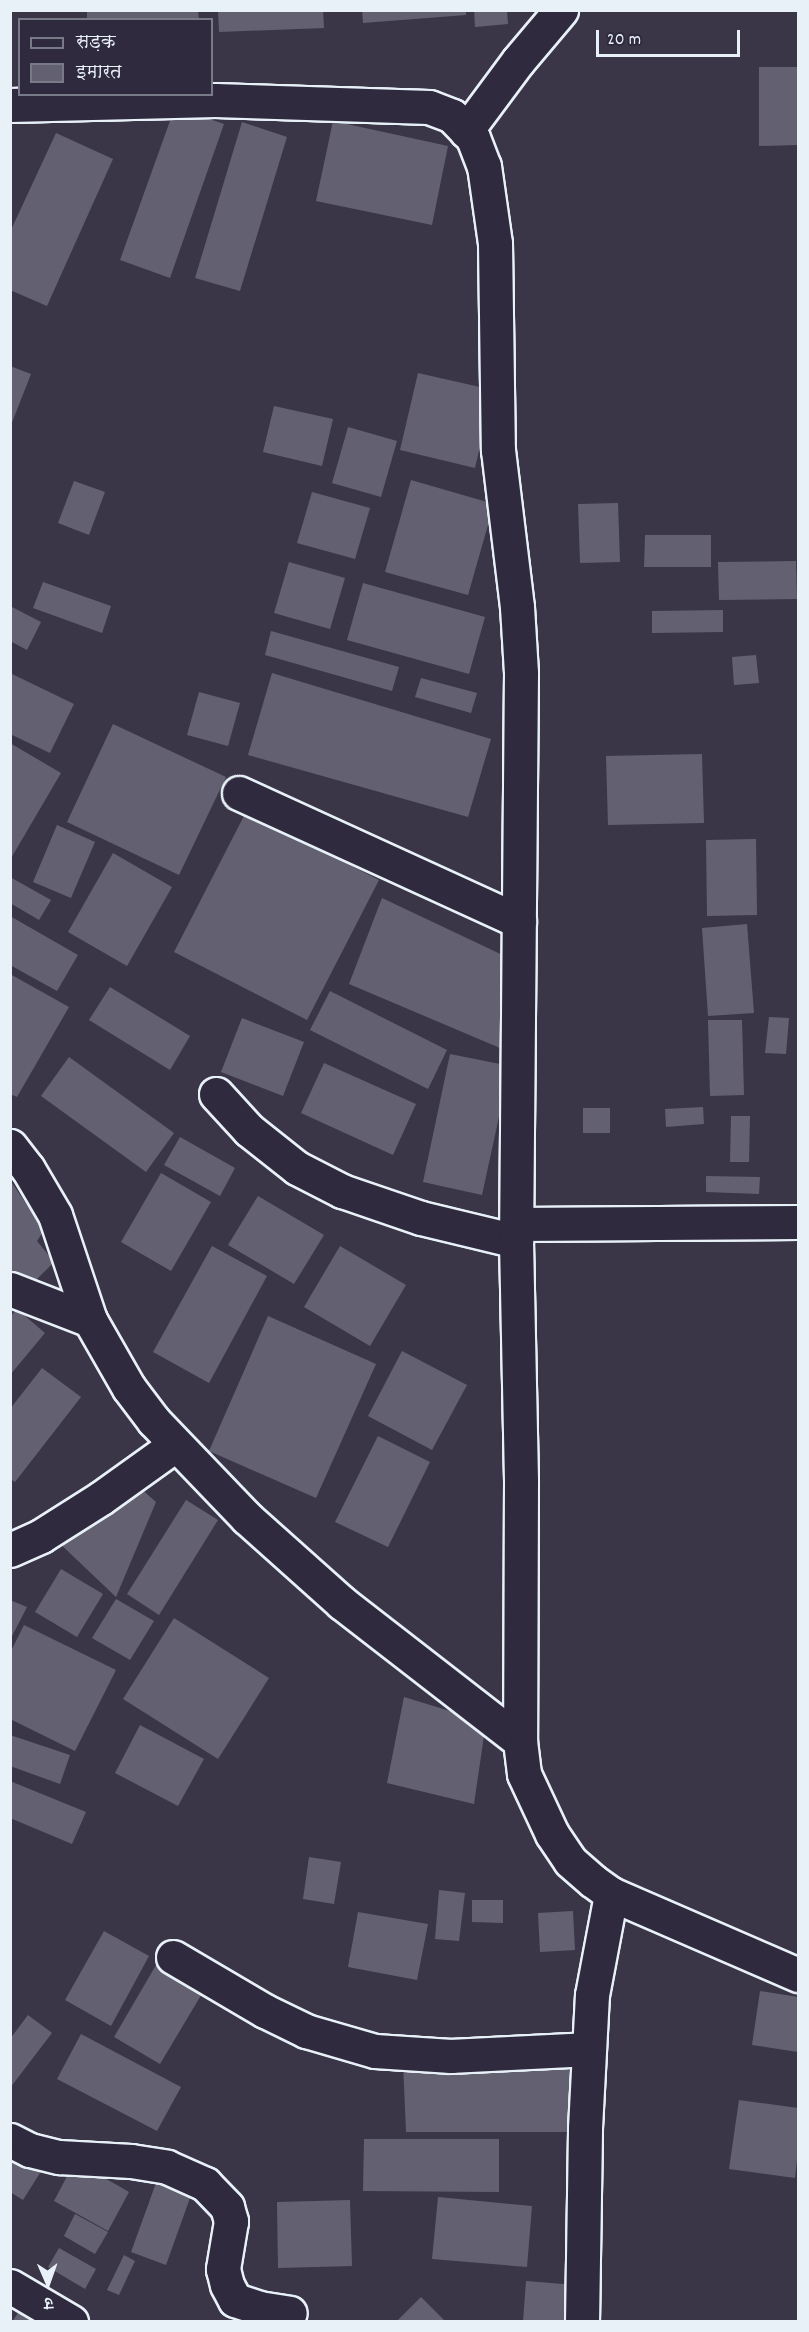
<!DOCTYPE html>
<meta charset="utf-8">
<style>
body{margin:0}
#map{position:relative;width:809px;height:2332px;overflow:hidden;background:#3a3648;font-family:Dekko,"Playpen Sans Deva",sans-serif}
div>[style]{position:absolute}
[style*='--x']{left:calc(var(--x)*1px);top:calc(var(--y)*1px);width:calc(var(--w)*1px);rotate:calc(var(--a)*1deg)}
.building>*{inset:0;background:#636171}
.roads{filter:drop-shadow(2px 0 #e8f1f8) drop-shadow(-2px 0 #e8f1f8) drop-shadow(0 2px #e8f1f8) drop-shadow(0 -2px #e8f1f8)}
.minor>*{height:33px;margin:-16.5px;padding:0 16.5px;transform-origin:16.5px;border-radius:16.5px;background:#2f2a3d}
.tertiary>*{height:33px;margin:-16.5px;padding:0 16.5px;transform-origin:16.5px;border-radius:16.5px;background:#2f2a3d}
span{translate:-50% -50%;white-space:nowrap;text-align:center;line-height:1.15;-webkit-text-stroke:6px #2f2a3d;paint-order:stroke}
.frame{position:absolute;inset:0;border:12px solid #e8f1f8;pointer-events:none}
.legend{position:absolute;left:18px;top:18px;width:195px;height:78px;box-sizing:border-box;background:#2f2a3d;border:2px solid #797a88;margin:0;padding:8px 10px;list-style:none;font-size:18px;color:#e8f1f8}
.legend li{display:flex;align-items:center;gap:12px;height:30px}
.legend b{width:30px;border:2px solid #797a88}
.north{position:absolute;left:18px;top:2254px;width:60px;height:60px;-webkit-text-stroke:4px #2f2a3d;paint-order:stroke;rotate:178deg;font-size:16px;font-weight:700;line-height:24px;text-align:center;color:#e8f1f8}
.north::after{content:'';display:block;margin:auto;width:21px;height:27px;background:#e8f1f8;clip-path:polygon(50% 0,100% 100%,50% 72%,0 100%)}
.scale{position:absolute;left:596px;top:30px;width:144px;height:27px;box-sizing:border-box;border:3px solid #e8f1f8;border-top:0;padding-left:8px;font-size:18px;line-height:21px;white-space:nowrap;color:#e8f1f8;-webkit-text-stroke:4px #2f2a3d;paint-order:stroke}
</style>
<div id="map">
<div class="building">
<div style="clip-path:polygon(87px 10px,198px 10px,199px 20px,87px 20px)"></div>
<div style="clip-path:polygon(218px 10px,323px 10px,324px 28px,219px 32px)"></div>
<div style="clip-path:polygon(362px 10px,466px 10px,466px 15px,363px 23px)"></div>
<div style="clip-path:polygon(474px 10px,507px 10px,508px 24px,475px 27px)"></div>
<div style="clip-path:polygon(759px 67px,798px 67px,798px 145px,759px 146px)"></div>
<div style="clip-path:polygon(175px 107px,224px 124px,170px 278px,120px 260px)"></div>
<div style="clip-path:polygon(333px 121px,448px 146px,432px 225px,316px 201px)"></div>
<div style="clip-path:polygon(242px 122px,287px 137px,240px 291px,195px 278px)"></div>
<div style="clip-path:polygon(56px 133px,113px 159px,47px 306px,10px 290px,10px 232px)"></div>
<div style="clip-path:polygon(10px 366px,31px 374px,11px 425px,10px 425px)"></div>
<div style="clip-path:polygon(418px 373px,493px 390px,475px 468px,400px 450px)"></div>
<div style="clip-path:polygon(274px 406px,333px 419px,322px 466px,263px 452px)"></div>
<div style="clip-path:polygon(348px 427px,397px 441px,381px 497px,332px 483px)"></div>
<div style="clip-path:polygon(411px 480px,494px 504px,468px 595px,385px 572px)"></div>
<div style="clip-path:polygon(74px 481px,105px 492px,89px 535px,58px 523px)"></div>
<div style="clip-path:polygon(312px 492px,370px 508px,355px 559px,297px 543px)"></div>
<div style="clip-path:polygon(618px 503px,620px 562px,580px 563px,578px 504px)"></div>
<div style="clip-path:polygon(645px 535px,711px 535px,711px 567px,644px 567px)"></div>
<div style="clip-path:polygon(796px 561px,797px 599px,719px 600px,718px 562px)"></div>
<div style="clip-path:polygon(289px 562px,345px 578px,330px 629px,274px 613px)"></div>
<div style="clip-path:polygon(43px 582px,111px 606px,102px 633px,33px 608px)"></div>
<div style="clip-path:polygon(363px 583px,485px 617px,469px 674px,347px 640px)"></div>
<div style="clip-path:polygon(10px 606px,41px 622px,27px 650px,10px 641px)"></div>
<div style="clip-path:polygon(723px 610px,723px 632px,652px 633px,652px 611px)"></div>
<div style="clip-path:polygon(271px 631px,399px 667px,392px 691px,265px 655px)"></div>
<div style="clip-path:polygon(756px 655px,759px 683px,734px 685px,732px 657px)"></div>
<div style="clip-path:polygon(10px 673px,74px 704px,50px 753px,10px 734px)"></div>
<div style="clip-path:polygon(272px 673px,491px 739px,468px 817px,248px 755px)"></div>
<div style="clip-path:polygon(421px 678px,477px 693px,471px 713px,415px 697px)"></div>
<div style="clip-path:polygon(199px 692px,240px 703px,228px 746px,187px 735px)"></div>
<div style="clip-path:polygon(113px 724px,226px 777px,179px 875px,67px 822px)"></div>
<div style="clip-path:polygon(10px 743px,61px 773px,10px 860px)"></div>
<div style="clip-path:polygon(702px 754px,704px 823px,608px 825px,606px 756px)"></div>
<div style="clip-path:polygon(246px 812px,379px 880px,307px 1020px,174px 952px)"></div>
<div style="clip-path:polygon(57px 825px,95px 842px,71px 898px,33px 882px)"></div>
<div style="clip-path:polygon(756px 839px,757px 915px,707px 916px,706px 840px)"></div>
<div style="clip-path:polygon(113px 853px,172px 887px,127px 966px,68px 932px)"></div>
<div style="clip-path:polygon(10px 877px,51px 900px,39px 920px,10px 903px)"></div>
<div style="clip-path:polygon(382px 898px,511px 959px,500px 1048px,349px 984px)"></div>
<div style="clip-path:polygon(10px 916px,78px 955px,57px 991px,10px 965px)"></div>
<div style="clip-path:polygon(747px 924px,754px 1013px,708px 1016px,702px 928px)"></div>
<div style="clip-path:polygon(10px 974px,69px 1007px,17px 1097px,10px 1094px)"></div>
<div style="clip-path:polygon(110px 987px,190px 1036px,170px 1070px,89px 1020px)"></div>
<div style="clip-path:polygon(330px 991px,447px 1050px,428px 1089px,310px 1030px)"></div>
<div style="clip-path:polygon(769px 1017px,789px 1018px,786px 1054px,765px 1053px)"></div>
<div style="clip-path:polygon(242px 1018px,304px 1042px,283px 1096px,221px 1072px)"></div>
<div style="clip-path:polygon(708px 1020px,742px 1020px,744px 1095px,710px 1096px)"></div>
<div style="clip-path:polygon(450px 1054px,510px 1066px,482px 1195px,423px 1182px)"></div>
<div style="clip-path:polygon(69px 1057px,174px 1133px,146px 1172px,41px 1096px)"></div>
<div style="clip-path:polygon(324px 1063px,416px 1104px,393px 1155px,301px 1113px)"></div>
<div style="clip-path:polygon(703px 1107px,704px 1124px,666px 1127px,665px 1109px)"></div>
<div style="clip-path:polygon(583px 1108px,610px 1108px,610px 1133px,583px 1133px)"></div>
<div style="clip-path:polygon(731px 1116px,750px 1116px,749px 1162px,730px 1162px)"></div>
<div style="clip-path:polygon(180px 1137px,235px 1168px,220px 1196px,164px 1165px)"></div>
<div style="clip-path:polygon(161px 1173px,211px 1202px,171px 1271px,121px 1242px)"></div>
<div style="clip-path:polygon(706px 1176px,760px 1177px,759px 1194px,706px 1192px)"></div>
<div style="clip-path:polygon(10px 1180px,44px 1230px,37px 1241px,54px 1262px,30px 1286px,10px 1277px)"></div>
<div style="clip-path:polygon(258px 1196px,324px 1235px,294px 1284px,228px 1245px)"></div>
<div style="clip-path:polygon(212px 1246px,267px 1276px,209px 1383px,153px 1352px)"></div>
<div style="clip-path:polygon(340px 1246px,406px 1285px,370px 1346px,304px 1307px)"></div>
<div style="clip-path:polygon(17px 1309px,45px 1333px,10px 1375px,10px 1317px)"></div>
<div style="clip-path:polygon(268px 1316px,376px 1364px,316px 1498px,209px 1451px)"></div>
<div style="clip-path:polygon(402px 1351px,467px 1385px,432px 1450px,368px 1416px)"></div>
<div style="clip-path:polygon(42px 1368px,81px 1397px,15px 1482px,10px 1479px,10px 1409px)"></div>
<div style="clip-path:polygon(378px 1436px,430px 1462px,388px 1547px,335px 1522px)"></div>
<div style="clip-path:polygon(139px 1487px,156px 1502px,116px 1597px,54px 1538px)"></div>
<div style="clip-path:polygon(186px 1500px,218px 1520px,159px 1615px,127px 1594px)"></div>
<div style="clip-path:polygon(61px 1569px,103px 1594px,77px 1637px,35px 1612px)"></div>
<div style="clip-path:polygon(116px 1599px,154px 1621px,130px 1660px,92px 1638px)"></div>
<div style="clip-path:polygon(10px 1600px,27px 1607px,10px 1640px)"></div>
<div style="clip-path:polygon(174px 1618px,269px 1678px,218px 1759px,123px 1699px)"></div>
<div style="clip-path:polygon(24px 1625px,116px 1670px,75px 1751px,10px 1719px,10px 1653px)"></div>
<div style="clip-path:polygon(404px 1697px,486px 1722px,474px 1804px,387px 1783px)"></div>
<div style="clip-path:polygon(140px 1725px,204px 1759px,178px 1806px,115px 1773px)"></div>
<div style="clip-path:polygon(10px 1735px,70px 1755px,60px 1784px,10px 1766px)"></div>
<div style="clip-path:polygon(10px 1781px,86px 1812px,72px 1844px,10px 1818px)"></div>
<div style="clip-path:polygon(309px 1857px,341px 1862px,334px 1904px,303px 1899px)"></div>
<div style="clip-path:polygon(439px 1890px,465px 1893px,459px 1941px,435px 1939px)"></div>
<div style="clip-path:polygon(472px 1900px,503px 1900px,503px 1923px,472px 1922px)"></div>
<div style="clip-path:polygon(573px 1911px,575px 1950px,540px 1952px,538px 1913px)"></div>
<div style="clip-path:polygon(358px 1912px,428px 1924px,417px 1980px,348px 1967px)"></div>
<div style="clip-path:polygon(104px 1931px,149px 1956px,111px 2026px,65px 2000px)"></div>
<div style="clip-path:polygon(159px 1960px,206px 1987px,160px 2064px,114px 2037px)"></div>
<div style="clip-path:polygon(760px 1991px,798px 1997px,798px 2052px,752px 2045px)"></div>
<div style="clip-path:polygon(28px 2015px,52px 2033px,10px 2088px,10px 2039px)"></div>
<div style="clip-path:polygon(81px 2034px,181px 2087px,157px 2131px,57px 2079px)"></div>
<div style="clip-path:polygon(570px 2055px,570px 2132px,406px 2132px,403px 2063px)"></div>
<div style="clip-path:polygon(739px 2100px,798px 2108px,798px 2151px,795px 2178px,729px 2169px)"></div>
<div style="clip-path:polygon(364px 2139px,499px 2139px,499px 2192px,363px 2191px)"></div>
<div style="clip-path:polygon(10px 2145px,45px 2165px,23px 2200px,10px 2192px)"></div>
<div style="clip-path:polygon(75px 2161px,129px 2192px,108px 2231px,54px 2201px)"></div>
<div style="clip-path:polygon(160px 2172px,195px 2184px,166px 2265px,131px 2252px)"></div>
<div style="clip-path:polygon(438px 2197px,532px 2206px,527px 2267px,432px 2259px)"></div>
<div style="clip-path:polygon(350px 2200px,352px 2266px,278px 2268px,277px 2202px)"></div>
<div style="clip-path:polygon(75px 2214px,108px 2232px,95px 2254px,64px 2236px)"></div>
<div style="clip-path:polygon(59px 2248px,96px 2269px,85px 2289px,48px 2267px)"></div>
<div style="clip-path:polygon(124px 2255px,135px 2261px,119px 2295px,107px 2290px)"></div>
<div style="clip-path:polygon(526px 2281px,576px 2285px,573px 2322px,523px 2322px)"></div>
<div style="clip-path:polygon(421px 2297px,446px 2322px,396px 2322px)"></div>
<div style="clip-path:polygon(25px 2302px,56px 2322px,12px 2322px)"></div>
</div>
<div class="roads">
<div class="minor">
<div style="--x:466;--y:131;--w:87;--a:-53.4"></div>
<div style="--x:518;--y:61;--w:67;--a:-49.9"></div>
<div style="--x:239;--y:793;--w:308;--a:24.6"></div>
<div style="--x:216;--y:1094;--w:49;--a:47.5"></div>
<div style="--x:249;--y:1130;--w:61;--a:38.4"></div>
<div style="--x:297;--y:1168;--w:51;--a:27.1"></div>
<div style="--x:342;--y:1191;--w:83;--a:18.9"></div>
<div style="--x:421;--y:1218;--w:98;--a:13.6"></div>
<div style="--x:10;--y:1146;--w:29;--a:52"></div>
<div style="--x:28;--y:1169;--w:53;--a:59.6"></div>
<div style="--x:55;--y:1215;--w:111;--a:71.6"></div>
<div style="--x:90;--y:1320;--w:78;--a:60.2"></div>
<div style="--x:129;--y:1388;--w:41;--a:52.9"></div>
<div style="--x:154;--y:1421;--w:134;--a:46.2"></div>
<div style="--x:247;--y:1518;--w:127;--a:41.8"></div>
<div style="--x:342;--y:1603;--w:225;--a:37.8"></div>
<div style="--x:517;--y:1224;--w:281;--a:-0.4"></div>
<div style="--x:10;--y:1289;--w:86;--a:21.2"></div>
<div style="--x:10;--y:1550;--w:34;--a:-24"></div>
<div style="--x:41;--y:1536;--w:71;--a:-32.3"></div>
<div style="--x:101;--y:1498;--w:91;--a:-35.6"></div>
<div style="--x:173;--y:1957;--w:107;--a:30.4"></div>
<div style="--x:265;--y:2011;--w:46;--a:26"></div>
<div style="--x:306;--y:2031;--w:72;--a:16.2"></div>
<div style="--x:375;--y:2051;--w:76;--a:3.8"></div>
<div style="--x:451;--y:2056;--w:138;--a:-2.9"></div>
<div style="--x:10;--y:2140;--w:22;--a:27"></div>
<div style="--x:30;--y:2150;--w:30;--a:14"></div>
<div style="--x:59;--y:2157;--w:72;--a:3.2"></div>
<div style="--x:131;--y:2161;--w:36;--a:9"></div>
<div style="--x:167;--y:2167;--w:42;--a:24.1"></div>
<div style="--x:205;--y:2184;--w:32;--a:46"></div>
<div style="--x:227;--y:2207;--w:15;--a:74"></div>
<div style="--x:231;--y:2221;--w:49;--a:99.5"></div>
<div style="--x:223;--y:2269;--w:16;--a:76"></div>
<div style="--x:227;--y:2285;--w:17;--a:62"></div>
<div style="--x:235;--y:2300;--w:25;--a:18"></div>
<div style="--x:259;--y:2308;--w:31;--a:9"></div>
<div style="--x:10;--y:2286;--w:71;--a:30.5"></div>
<div style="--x:582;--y:2322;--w:194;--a:-89.1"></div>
<div style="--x:585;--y:2128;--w:133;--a:-87"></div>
<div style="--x:592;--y:1995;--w:103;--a:-79.3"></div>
</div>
<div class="tertiary">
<div style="--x:10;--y:105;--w:205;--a:-1.4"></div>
<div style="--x:215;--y:100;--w:214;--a:1.9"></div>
<div style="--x:429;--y:107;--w:25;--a:21"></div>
<div style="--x:452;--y:116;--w:30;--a:46"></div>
<div style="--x:473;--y:138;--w:30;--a:69"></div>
<div style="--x:484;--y:166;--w:78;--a:81.9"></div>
<div style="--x:495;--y:243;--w:207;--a:89.2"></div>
<div style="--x:498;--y:450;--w:158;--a:83.1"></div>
<div style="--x:517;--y:607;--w:66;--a:86.5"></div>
<div style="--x:521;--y:673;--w:568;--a:90.5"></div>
<div style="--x:516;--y:1241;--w:241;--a:88.8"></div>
<div style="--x:521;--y:1482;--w:259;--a:90.2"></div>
<div style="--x:520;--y:1741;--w:33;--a:83"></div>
<div style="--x:524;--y:1774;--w:66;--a:65"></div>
<div style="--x:552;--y:1834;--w:32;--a:56"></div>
<div style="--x:570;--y:1861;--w:30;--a:41"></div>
<div style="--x:593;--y:1881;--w:22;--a:36"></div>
<div style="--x:611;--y:1894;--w:204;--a:23.4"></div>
</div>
</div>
<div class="frame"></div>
<ul class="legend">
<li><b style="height:8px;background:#2f2a3d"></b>सड़क</li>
<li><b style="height:16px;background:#636171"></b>इमारत</li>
</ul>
<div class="north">उ</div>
<div class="scale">20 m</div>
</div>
